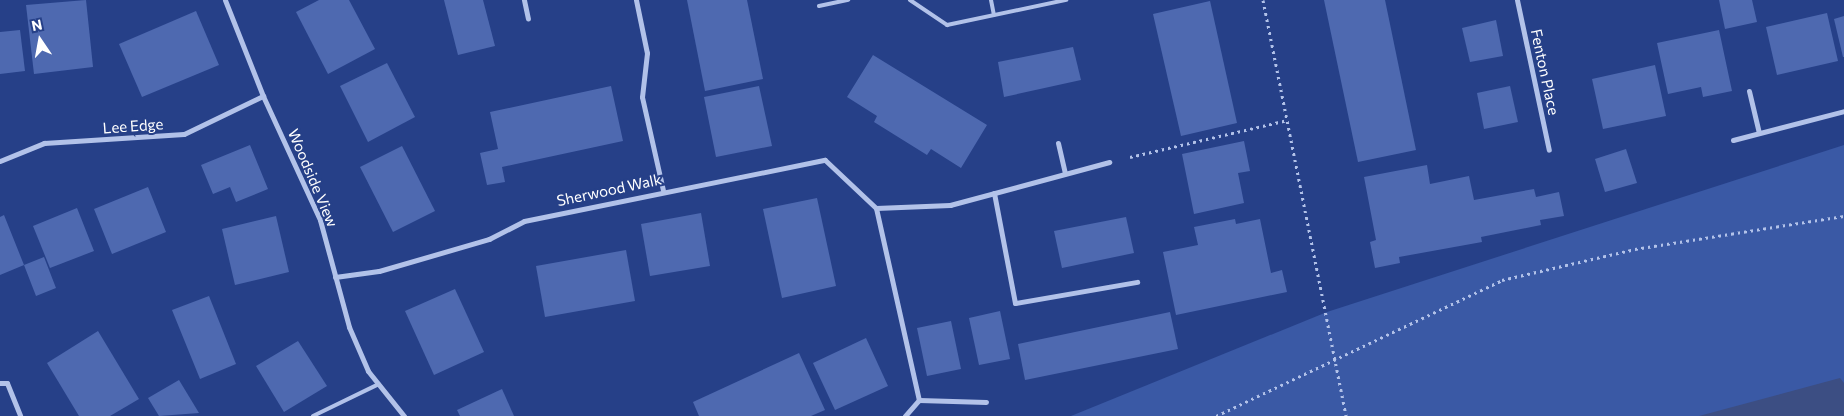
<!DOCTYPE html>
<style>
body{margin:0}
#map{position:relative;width:1844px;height:416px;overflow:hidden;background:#264088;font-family:Commissioner,sans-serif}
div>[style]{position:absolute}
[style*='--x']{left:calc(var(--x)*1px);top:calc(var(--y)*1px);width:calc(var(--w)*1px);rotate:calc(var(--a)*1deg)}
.green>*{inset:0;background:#3a59a5}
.water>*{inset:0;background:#3c4e83}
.building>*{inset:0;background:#4e69b0}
.path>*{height:3px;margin-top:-1.5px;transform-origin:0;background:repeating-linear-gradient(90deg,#b2c2e9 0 2.5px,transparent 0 6.5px)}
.service>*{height:4px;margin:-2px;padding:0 2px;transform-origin:2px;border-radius:2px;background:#b2c2e9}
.minor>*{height:5px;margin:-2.5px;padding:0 2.5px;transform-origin:2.5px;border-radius:2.5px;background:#b2c2e9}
span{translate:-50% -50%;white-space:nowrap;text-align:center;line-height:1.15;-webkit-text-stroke:4px #264088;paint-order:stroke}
.street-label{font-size:15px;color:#fff}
.north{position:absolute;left:15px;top:15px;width:50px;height:50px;-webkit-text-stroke:4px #264088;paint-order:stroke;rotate:348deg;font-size:14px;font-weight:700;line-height:20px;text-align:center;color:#fff}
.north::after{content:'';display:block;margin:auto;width:18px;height:22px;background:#fff;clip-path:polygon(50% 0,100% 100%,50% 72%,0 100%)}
</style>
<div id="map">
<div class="green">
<div style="clip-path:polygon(1844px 145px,1844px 416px,1071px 416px,1327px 312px)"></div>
</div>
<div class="water">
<div style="clip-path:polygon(1840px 378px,1844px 383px,1844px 416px,1699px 416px)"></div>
</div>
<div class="building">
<div style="clip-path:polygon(86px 0,93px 67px,34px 74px,26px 5px)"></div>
<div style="clip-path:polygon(319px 0,349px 0,375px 49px,328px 74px,296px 12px)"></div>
<div style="clip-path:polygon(444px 0,483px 0,495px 46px,458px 55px)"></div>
<div style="clip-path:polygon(687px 0,747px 0,763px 79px,705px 91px)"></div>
<div style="clip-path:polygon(1324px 0,1385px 0,1416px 150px,1358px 162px)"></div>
<div style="clip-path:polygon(1719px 0,1752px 0,1757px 22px,1725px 29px)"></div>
<div style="clip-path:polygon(1210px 1px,1237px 123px,1181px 136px,1153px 14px)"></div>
<div style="clip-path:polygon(196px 11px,219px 65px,142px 97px,119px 44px)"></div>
<div style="clip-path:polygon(1827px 13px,1838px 61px,1777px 75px,1766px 27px)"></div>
<div style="clip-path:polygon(1844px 16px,1844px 57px,1843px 57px,1834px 19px)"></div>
<div style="clip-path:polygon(1496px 20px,1503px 56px,1470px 62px,1462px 28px)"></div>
<div style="clip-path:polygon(20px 30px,25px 71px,0 74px,0 32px)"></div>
<div style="clip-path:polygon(1719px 30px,1732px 91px,1703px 97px,1701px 87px,1668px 94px,1657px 43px)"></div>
<div style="clip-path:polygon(1073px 47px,1081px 80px,1004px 97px,998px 62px)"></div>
<div style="clip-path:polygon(873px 55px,987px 125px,961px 168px,931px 149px,927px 155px,874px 122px,877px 116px,847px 97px)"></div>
<div style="clip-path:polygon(387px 63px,415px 117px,368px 142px,340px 86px)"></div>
<div style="clip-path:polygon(1655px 65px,1666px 116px,1603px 129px,1592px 79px)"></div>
<div style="clip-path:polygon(611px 86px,623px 141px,502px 167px,505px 182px,487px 185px,480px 153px,498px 149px,490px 112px)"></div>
<div style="clip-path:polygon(759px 86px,772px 146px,716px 157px,704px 97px)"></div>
<div style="clip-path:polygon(1510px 86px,1518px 122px,1484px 129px,1477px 93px)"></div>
<div style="clip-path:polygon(1244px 141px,1250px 171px,1238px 173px,1244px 203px,1194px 214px,1182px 154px)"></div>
<div style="clip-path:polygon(250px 145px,268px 189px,236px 202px,230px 187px,213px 194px,201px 165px)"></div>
<div style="clip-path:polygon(402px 146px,435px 211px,393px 232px,360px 167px)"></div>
<div style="clip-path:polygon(1626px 149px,1637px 183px,1605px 192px,1595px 159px)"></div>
<div style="clip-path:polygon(1427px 165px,1430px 184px,1469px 176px,1474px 200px,1534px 189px,1536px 197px,1559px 192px,1564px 216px,1540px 220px,1541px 225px,1481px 237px,1482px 242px,1399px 257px,1400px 263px,1375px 268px,1370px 242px,1376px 240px,1364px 177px)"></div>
<div style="clip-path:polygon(148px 187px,166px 232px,112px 254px,94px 209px)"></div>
<div style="clip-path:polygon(817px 198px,836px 286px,782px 298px,763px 209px)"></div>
<div style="clip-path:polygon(77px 208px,94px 251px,50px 268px,33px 226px)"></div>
<div style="clip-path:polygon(701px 213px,710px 266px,650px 276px,641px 224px)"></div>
<div style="clip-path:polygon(4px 215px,24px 265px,44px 257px,56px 288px,36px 296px,24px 265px,0 275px,0 217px)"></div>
<div style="clip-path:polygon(276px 216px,289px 272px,235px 285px,222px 229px)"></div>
<div style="clip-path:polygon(1126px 217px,1134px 253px,1062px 268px,1054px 231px)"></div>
<div style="clip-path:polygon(1235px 219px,1236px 224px,1260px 219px,1271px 273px,1282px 270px,1287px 292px,1176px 315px,1163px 252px,1198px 245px,1194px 227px)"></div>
<div style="clip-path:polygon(626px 250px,635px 301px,545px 317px,536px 266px)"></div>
<div style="clip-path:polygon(455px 289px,484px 352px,434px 375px,405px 311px)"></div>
<div style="clip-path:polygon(209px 296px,236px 364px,200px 379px,172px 310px)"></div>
<div style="clip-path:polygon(1000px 311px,1010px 359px,979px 365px,969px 318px)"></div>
<div style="clip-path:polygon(1170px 312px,1178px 349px,1025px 380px,1018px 344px)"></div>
<div style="clip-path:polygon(951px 321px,961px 369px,927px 376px,917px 328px)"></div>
<div style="clip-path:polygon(98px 331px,139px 399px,110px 416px,79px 416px,47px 363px)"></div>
<div style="clip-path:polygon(866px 338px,888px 386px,835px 410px,813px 363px)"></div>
<div style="clip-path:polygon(298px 341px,327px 386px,284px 412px,256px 366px)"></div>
<div style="clip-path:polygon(799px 353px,825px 410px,811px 416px,699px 416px,693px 402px)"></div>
<div style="clip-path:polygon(179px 380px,199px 413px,159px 416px,148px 398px)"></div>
<div style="clip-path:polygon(502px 389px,514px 416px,460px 416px,457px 410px)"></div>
</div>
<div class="path">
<div style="--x:1263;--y:0;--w:424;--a:78.7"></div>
<div style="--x:1130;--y:157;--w:162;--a:-13.2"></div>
<div style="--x:1216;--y:416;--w:317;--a:-25.4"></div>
<div style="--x:1502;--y:280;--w:137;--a:-13.1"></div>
<div style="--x:1635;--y:249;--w:212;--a:-9"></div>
</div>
<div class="service">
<div style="--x:910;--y:0;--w:45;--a:34"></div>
<div style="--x:947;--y:25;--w:122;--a:-11.9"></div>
<div style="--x:991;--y:0;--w:15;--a:79"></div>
<div style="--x:819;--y:6;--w:30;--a:-12"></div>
<div style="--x:313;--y:416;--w:73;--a:-25.9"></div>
</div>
<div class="minor">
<div style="--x:225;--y:0;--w:103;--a:68.4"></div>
<div style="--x:263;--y:96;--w:136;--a:65.3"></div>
<div style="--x:320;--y:220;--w:111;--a:74.8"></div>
<div style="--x:349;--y:327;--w:48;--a:66.6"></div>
<div style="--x:368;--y:371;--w:58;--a:51.3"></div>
<div style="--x:524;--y:0;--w:19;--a:78"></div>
<div style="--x:636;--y:0;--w:54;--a:78.3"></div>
<div style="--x:647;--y:53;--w:44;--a:96.5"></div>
<div style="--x:642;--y:97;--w:95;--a:77.3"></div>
<div style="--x:1517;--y:0;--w:153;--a:78"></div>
<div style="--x:1749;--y:91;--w:43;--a:76.6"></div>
<div style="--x:1733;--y:140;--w:115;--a:-14.6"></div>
<div style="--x:1058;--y:143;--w:31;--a:77"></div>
<div style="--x:0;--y:161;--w:48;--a:-22.2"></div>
<div style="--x:44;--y:143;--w:140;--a:-3.7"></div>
<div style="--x:184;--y:134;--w:88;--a:-25.7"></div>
<div style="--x:994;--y:193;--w:112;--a:79.2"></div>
<div style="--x:1015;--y:303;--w:124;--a:-9.8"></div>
<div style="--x:876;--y:208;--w:74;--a:-2.3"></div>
<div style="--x:950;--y:205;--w:165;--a:-15.1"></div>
<div style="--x:335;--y:277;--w:44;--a:-7.8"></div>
<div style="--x:379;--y:271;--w:115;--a:-16.2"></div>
<div style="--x:489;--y:239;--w:39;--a:-27"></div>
<div style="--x:524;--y:221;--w:307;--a:-11.5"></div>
<div style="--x:825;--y:160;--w:70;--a:43.3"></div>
<div style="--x:876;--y:208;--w:197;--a:77.4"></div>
<div style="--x:0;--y:383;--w:7;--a:0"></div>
<div style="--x:7;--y:383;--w:35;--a:68"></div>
<div style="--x:919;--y:400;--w:67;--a:1.7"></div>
<div style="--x:905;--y:416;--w:21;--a:-49"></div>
</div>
<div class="street-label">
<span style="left:1545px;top:72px;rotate:78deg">Fenton Place</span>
<span style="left:133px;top:126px;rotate:-4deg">Lee Edge</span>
<span style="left:313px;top:178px;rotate:67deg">Woodside View</span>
<span style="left:609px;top:190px;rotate:-12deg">Sherwood Walk</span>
</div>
<div class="north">N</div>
</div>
